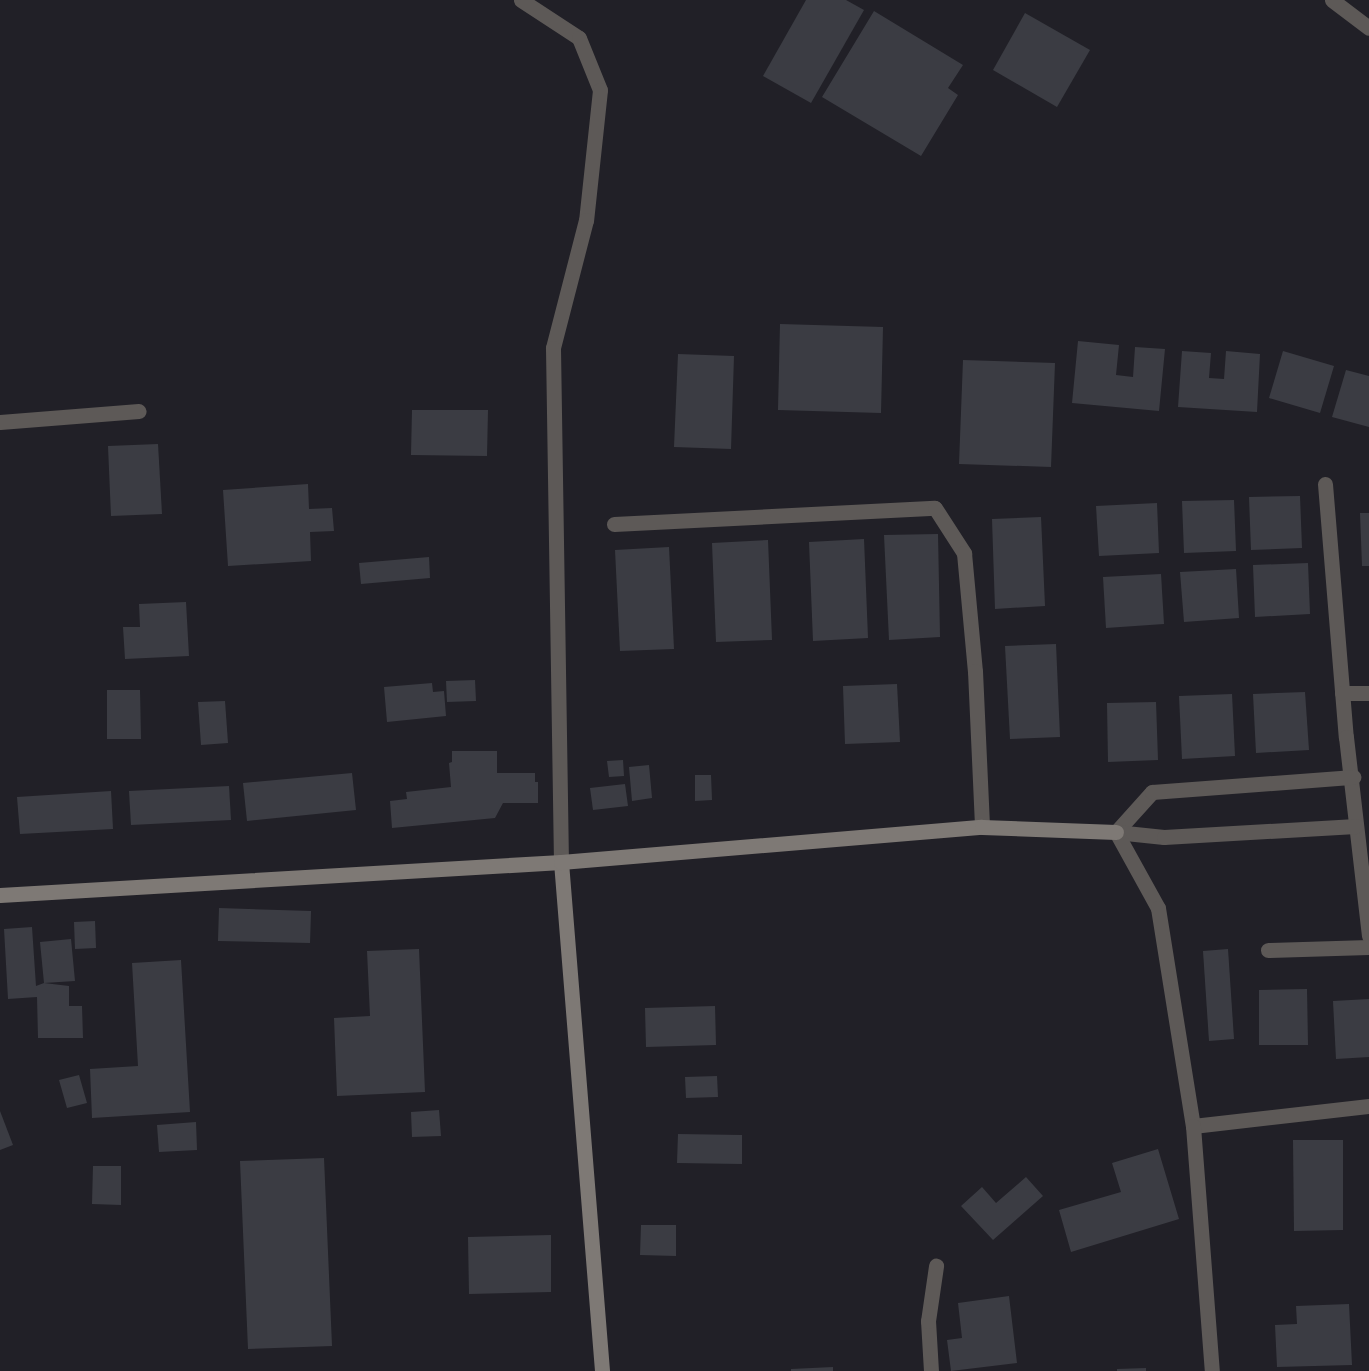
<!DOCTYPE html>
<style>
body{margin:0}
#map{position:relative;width:1369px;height:1371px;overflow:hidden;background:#212027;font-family:Signika,sans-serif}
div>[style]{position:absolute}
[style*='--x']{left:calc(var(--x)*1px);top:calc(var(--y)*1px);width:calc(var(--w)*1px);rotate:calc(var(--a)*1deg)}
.building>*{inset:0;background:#3b3c43}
.minor>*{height:15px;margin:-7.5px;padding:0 7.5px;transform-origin:7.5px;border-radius:7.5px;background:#5d5957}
.tertiary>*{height:15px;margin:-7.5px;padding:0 7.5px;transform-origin:7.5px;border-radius:7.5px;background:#5d5957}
.secondary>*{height:15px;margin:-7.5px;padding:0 7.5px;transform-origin:7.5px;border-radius:7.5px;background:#7e7975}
span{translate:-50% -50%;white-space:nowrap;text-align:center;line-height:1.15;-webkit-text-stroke:5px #212027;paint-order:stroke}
</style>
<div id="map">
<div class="building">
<div style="clip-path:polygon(806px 0,846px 0,864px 10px,811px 103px,763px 76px)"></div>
<div style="clip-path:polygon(874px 11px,963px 65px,948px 88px,958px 95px,921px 156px,822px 97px)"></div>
<div style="clip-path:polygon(1025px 13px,1090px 50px,1057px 107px,993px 70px)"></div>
<div style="clip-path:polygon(780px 324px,883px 327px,881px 413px,778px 410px)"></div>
<div style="clip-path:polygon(1078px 341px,1119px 345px,1116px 375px,1133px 377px,1135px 347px,1165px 349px,1159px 411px,1072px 403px)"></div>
<div style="clip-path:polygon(1182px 351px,1211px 353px,1209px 378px,1224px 379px,1226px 351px,1260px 354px,1257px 412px,1178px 407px)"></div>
<div style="clip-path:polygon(1283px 351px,1334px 366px,1320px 413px,1269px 398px)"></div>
<div style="clip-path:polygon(678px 354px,734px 356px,731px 449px,674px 447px)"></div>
<div style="clip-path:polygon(963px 360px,1055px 363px,1051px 467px,959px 464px)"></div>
<div style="clip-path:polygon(1346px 370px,1369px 376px,1369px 427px,1332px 417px)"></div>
<div style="clip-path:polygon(412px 410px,488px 410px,487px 456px,411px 455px)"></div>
<div style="clip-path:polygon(158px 444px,162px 514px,111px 516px,108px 446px)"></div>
<div style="clip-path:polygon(308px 484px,309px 509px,332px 508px,334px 531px,310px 532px,311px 561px,228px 566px,223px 490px)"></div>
<div style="clip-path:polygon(1300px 496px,1302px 548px,1251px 550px,1249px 497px)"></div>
<div style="clip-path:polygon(1234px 500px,1236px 551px,1184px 553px,1182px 501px)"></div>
<div style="clip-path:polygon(1157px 503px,1159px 553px,1099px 556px,1096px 506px)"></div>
<div style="clip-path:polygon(1360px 513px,1369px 513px,1369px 566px,1362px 566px)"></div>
<div style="clip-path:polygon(1041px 517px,1045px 606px,995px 609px,992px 519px)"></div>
<div style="clip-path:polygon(938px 534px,940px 637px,889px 640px,884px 535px)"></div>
<div style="clip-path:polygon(864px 539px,868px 638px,813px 641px,809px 542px)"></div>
<div style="clip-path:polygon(768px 540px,772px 640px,716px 642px,712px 543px)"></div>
<div style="clip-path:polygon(669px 547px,674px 649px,620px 651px,615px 550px)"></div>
<div style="clip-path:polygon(429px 557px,430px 578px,361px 584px,359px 563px)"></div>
<div style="clip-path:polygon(1308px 563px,1310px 614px,1255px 617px,1253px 565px)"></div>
<div style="clip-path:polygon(1236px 569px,1239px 618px,1184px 622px,1180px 572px)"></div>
<div style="clip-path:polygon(1161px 574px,1164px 624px,1106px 628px,1103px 577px)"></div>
<div style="clip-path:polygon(186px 602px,189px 656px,125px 659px,123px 627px,140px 627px,139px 604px)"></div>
<div style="clip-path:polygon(1056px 644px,1060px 737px,1010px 739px,1005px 646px)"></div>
<div style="clip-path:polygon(475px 680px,476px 701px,447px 702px,446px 681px)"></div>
<div style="clip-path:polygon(432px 683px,433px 692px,444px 691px,446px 716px,387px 722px,384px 687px)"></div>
<div style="clip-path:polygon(897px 684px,900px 742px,845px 744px,843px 686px)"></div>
<div style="clip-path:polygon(107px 690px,140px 690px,141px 739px,107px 739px)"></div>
<div style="clip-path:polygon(1305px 692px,1309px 750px,1256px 753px,1253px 694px)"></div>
<div style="clip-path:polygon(1232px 694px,1235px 756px,1182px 759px,1179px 696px)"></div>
<div style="clip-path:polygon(225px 701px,228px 743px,201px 745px,198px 702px)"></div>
<div style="clip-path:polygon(1156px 702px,1158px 760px,1108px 762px,1107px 703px)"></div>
<div style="clip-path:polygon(452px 751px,497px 751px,497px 773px,535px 773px,535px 782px,538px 782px,538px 803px,503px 803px,495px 818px,392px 828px,390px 801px,407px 799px,406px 792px,451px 787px,449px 763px,452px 762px)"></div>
<div style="clip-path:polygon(623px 760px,624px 776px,609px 777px,607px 761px)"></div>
<div style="clip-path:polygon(649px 765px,652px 798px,632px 801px,629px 767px)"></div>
<div style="clip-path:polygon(352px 773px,356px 810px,247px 821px,243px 783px)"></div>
<div style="clip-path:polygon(695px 775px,711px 775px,712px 800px,695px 801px)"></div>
<div style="clip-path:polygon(625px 784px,628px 806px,593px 810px,590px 788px)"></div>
<div style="clip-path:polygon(229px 786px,231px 820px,131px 825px,129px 791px)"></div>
<div style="clip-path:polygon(111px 791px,113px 829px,20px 834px,17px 797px)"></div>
<div style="clip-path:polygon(219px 908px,311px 911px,310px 943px,218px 941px)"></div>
<div style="clip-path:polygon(95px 921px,96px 948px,75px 949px,74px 922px)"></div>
<div style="clip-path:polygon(32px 927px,36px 986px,44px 983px,69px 986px,69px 1006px,82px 1006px,83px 1038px,38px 1038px,37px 997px,8px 999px,4px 929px)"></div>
<div style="clip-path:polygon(71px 939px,75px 981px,44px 983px,40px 942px)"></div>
<div style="clip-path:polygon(419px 949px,425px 1092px,337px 1096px,334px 1018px,370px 1016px,367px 951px)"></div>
<div style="clip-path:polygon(1228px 949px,1234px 1039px,1209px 1041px,1203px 951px)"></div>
<div style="clip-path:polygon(181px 960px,190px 1112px,92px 1118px,90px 1069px,138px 1066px,132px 963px)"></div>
<div style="clip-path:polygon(1307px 989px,1308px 1045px,1259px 1045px,1259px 990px)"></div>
<div style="clip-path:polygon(1369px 999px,1369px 1057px,1336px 1059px,1333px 1001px)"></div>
<div style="clip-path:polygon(715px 1006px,716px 1045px,646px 1047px,645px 1008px)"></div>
<div style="clip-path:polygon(79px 1075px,87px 1103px,67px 1108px,59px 1080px)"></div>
<div style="clip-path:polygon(717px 1076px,718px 1097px,686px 1098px,685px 1077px)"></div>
<div style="clip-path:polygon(439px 1110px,441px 1136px,412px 1137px,411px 1112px)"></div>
<div style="clip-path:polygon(0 1111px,13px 1145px,0 1150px)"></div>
<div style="clip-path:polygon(196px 1122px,197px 1150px,159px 1152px,157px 1125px)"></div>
<div style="clip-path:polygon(678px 1134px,742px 1135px,742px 1164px,677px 1163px)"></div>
<div style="clip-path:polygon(1293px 1140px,1343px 1140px,1343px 1230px,1294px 1231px)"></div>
<div style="clip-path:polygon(1158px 1149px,1179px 1219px,1071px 1252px,1059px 1210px,1121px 1192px,1112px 1163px)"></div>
<div style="clip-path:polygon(324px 1158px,332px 1346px,248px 1349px,240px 1161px)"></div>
<div style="clip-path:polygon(93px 1166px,121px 1166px,121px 1205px,92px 1204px)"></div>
<div style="clip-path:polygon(1026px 1177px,1043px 1196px,993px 1240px,961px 1206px,982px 1187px,996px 1203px)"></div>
<div style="clip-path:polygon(641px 1225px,676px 1225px,676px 1256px,640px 1255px)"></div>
<div style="clip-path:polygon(551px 1235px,551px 1292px,469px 1294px,468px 1237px)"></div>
<div style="clip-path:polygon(1009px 1296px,1017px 1363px,951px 1371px,947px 1340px,962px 1338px,958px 1303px)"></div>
<div style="clip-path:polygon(1349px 1304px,1352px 1365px,1277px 1367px,1275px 1325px,1297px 1324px,1296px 1306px)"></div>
<div style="clip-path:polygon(833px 1367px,833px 1371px,791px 1371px,791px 1369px)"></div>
<div style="clip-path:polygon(1146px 1368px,1146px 1371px,1117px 1371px,1117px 1369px)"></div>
</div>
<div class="minor">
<div style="--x:521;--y:0;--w:69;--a:33.2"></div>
<div style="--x:579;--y:38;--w:56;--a:68"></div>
<div style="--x:600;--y:90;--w:131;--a:96.1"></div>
<div style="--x:586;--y:220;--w:132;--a:104.5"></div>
<div style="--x:553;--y:348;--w:514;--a:89.11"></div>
<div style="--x:1332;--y:0;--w:46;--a:37.1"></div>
<div style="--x:0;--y:422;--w:139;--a:-4.5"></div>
<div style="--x:1325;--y:484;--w:254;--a:85.3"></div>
<div style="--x:1346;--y:737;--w:200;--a:83.4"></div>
<div style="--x:614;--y:524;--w:321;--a:-2.9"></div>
<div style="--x:935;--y:508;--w:54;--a:57.2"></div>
<div style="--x:964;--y:553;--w:119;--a:84.7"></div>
<div style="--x:975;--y:671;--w:156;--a:87.4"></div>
<div style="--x:1342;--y:693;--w:27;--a:0"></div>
<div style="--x:1116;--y:832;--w:54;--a:-48"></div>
<div style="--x:1152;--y:792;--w:202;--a:-4.3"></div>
<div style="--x:1116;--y:832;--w:48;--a:5.9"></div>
<div style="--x:1164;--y:837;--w:192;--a:-3.3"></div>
<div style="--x:1268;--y:950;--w:101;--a:-1.7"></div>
<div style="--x:1193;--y:1126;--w:177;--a:-6.5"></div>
<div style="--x:931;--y:1371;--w:50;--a:-93.4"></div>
<div style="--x:928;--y:1321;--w:56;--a:-81.7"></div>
</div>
<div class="tertiary">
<div style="--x:1116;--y:832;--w:87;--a:61.1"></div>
<div style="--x:1158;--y:908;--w:221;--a:80.9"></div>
<div style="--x:1193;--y:1126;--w:246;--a:85.6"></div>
</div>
<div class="secondary">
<div style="--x:561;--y:862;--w:511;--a:85.39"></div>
<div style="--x:0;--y:895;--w:562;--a:-3.37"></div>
<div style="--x:561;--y:862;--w:422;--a:-4.8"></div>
<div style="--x:982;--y:827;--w:134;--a:2.1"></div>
</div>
</div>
